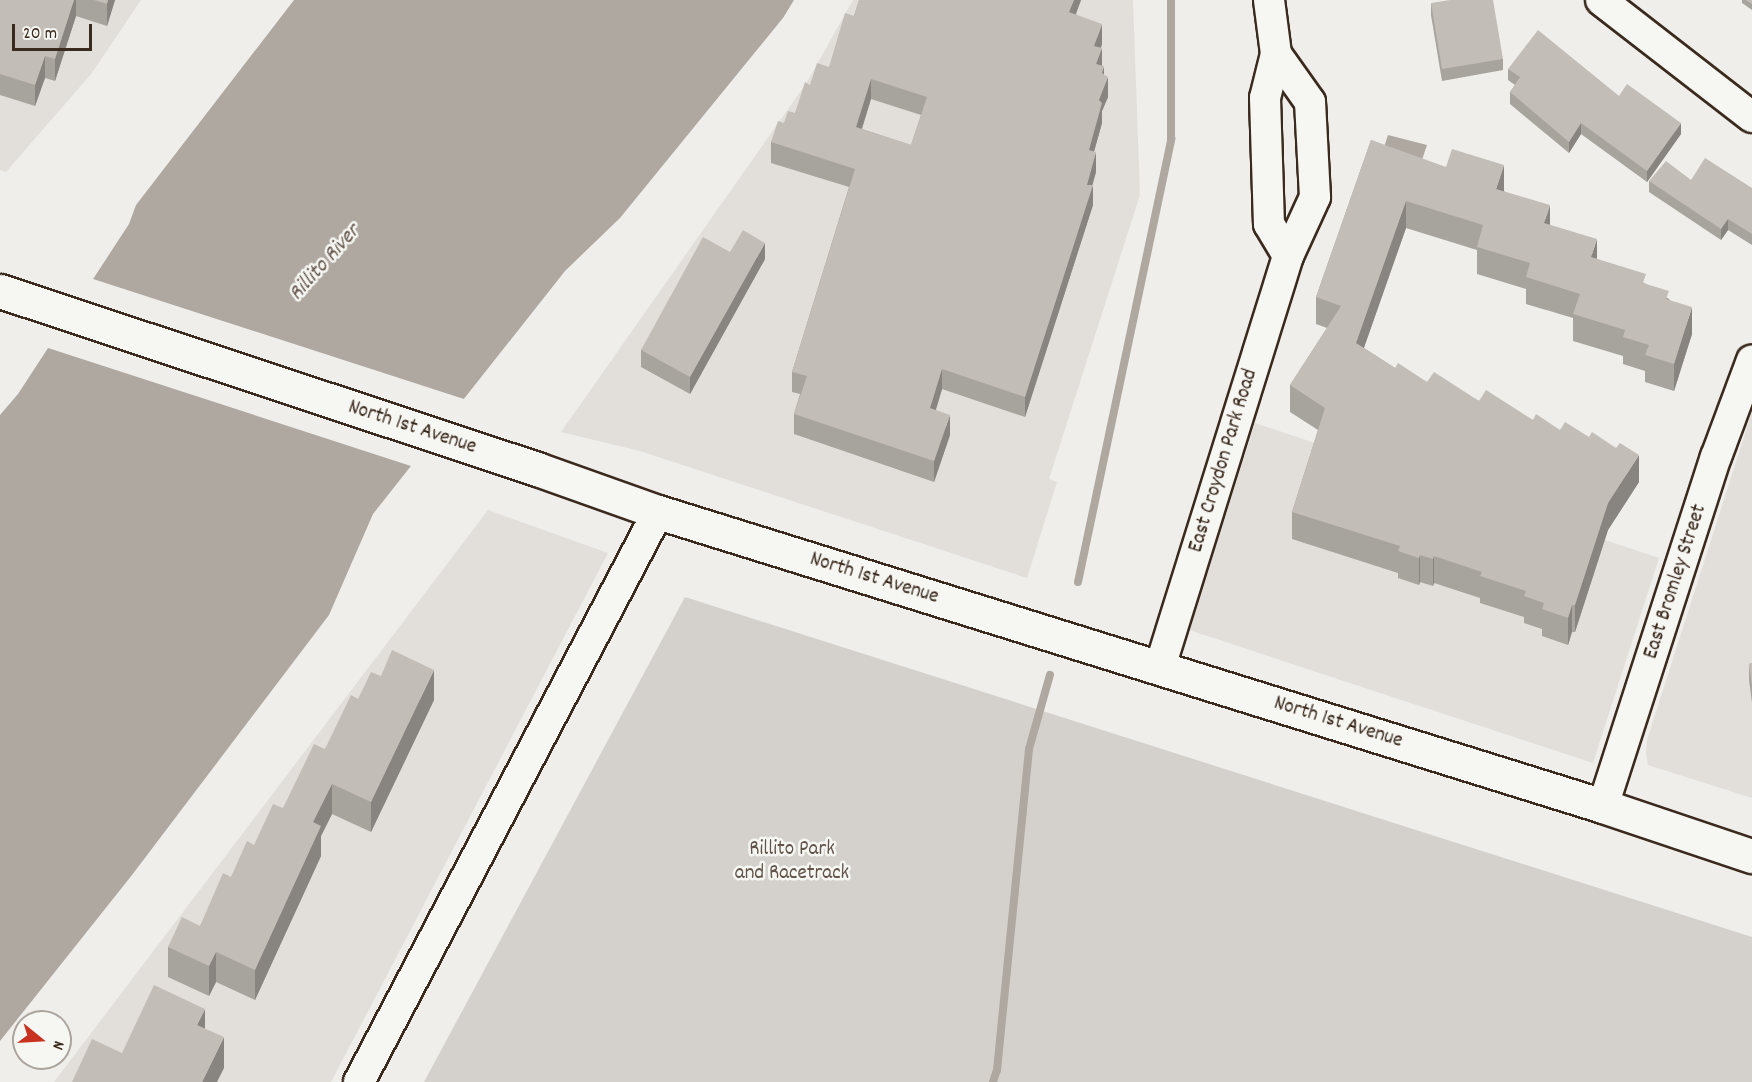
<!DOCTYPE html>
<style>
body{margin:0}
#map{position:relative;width:1752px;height:1082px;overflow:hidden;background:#efeeea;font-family:Dekko,sans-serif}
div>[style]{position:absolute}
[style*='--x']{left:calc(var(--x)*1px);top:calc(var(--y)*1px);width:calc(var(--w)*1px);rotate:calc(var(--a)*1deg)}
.built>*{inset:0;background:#e2dfdb}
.green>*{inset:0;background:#d4d1cc}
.water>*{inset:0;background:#afa8a1}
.pier>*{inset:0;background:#efeeea}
.stream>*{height:8px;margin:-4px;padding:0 4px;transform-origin:4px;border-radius:4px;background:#afa8a1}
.roads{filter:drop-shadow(2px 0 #3b2a1e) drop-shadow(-2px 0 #3b2a1e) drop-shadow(0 2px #3b2a1e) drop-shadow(0 -2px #3b2a1e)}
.minor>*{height:30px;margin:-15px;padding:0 15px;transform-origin:15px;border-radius:15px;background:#f6f6f2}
.major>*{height:33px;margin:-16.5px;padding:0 16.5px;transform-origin:16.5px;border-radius:16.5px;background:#f6f6f2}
.wall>*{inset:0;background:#a7a39d}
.shaded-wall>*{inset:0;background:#888480}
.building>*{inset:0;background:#c2bdb7}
span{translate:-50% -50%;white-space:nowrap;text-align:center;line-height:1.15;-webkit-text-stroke:5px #f6f6f2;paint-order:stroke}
.street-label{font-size:21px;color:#3b2a1e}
.park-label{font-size:21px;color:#61544a}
.water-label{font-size:22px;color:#64564c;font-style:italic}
.north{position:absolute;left:12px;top:1010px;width:60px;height:60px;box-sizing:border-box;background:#f6f6f2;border:2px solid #aba49d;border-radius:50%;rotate:108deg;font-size:16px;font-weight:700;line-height:24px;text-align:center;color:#3b2a1e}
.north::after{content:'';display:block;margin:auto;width:21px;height:27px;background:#c8321e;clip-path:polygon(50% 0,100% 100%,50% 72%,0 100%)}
.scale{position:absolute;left:12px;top:24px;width:80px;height:27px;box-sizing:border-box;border:3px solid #3b2a1e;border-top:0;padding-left:8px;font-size:18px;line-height:21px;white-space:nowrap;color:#3b2a1e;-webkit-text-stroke:4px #f6f6f2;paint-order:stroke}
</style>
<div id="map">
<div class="built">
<div style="clip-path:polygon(0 0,141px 0,92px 73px,6px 172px,0 170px)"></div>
<div style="clip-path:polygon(853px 0,1133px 0,1140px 195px,1049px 479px,1057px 482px,1027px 578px,640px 451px,561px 432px,807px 82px)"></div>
<div style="clip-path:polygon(1752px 412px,1752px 798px,1648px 765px,1646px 753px,1647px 740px)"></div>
<div style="clip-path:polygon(1255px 423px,1659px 558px,1593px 763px,1189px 630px)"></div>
<div style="clip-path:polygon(488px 510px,608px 553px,331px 1082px,54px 1082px)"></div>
</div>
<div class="green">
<div style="clip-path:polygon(685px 597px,1752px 937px,1752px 1082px,424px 1082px)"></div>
</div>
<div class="water">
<div style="clip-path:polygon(294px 0,794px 0,783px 18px,620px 218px,565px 271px,373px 514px,329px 615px,132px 875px,0 1041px,0 415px,18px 394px,129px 224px,136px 205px)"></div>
<div style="clip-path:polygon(1388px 135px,1427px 145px,1418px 172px,1383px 150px)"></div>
</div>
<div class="pier">
<div style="clip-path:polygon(90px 278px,467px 400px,414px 467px,45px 347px)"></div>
</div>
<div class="stream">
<div style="--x:1078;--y:582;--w:453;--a:-78.1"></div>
<div style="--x:1171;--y:139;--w:139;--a:-90"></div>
<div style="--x:993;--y:1082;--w:13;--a:-72"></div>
<div style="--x:997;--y:1070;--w:323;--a:-84.3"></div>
<div style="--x:1029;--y:749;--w:77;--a:-74.2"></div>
</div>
<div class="roads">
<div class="minor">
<div style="--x:1269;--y:0;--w:54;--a:82.6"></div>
<div style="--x:1276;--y:54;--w:45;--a:104"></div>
<div style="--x:1265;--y:98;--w:126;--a:88.2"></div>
<div style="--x:1269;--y:224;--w:37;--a:59"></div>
<div style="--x:1601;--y:0;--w:191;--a:37.8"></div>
<div style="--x:1160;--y:667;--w:430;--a:-72.7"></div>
<div style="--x:1288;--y:256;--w:65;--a:-65.4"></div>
<div style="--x:1315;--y:197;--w:95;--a:-93"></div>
<div style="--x:1310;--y:102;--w:59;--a:-125.3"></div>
<div style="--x:1603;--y:806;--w:367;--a:-72.1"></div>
<div style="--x:1716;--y:457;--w:103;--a:-69.6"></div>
<div style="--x:359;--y:1082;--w:644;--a:-62.32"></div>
</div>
<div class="major">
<div style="--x:0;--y:291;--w:566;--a:18.34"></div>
<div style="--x:537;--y:469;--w:128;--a:19.6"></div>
<div style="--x:658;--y:512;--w:990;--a:17.28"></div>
<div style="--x:1603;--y:806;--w:157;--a:18.6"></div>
</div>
</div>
<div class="wall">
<div style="clip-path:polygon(0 0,115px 0,107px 26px,76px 16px,55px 81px,45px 78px,35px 106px,0 95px)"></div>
<div style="clip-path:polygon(evenodd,859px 0,1081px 0,1076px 14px,1102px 44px,1101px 48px,1102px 65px,1108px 97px,1102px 111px,1102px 123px,1094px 151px,1096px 172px,1092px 185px,1093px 205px,1025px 417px,942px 389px,936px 410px,950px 435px,934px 482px,794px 434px,794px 414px,800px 394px,792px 392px,792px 372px,849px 187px,771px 163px,771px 142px,784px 123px,795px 113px,810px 85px,829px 67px,854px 16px,859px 0,871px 99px,921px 115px,911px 145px,862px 129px,871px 99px)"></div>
<div style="clip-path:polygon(1742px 0,1752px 0,1752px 10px,1742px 3px)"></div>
<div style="clip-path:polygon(1431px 3px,1503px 59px,1503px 70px,1442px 81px,1431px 15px)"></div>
<div style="clip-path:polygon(1508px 69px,1619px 96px,1681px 134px,1647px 182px,1581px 134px,1569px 153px,1510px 104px,1510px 92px,1515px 85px,1508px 80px)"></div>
<div style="clip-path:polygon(1371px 140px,1504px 191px,1597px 259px,1646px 284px,1669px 299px,1692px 334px,1674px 391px,1645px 382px,1645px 371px,1623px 364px,1623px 356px,1573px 341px,1573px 318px,1526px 304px,1526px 289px,1477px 274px,1477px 250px,1406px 228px,1364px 348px,1395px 368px,1427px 382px,1533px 420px,1639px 482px,1608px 530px,1575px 632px,1572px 632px,1568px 645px,1542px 636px,1542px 629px,1524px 623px,1524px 617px,1480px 603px,1480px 598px,1434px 583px,1433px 586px,1420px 582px,1419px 585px,1398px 578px,1398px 573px,1292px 539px,1292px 512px,1318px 430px,1290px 412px,1290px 385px,1327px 328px,1316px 324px,1316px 297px)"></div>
<div style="clip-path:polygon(1649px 181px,1752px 188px,1752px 245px,1728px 230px,1721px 240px,1649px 192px)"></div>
<div style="clip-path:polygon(730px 252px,765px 259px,690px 394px,641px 367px,641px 350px)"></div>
<div style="clip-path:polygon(1752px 663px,1752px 703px,1749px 680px,1749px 664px)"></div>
<div style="clip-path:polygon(358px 699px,434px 700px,371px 832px,332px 814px,321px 836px,321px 856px,255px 1000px,216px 982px,209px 996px,168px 977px,168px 947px,200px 926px,231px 877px,283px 808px,325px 749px)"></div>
</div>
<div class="shaded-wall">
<div style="clip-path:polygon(74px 0,76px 0,76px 16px,55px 81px,55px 59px)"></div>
<div style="clip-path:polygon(108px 0,115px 0,107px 26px,107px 4px)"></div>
<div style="clip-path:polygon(1074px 0,1081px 0,1069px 32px,1069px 12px)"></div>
<div style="clip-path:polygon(1102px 24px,1102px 44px,1094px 66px,1094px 46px)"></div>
<div style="clip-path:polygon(1102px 48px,1102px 68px,1096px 64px)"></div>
<div style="clip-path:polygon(45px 56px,45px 78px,35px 106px,35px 85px)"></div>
<div style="clip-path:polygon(1104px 66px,1104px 86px,1108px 77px,1108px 97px,1102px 111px,1102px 123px,1089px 170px,1089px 150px,1099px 100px,1102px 73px)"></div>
<div style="clip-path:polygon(871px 79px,871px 99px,856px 147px,856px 127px)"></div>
<div style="clip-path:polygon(1581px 123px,1581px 134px,1569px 153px,1569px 142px)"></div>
<div style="clip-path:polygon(1681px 123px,1681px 134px,1647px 182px,1647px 171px)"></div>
<div style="clip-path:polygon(1096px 152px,1096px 172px,1090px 194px,1093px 185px,1093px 205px,1025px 417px,1025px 397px)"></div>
<div style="clip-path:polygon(1504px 165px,1504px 192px,1496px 189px)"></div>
<div style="clip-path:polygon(1406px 201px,1406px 228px,1356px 370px,1356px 343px)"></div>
<div style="clip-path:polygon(1550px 205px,1550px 232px,1544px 223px)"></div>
<div style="clip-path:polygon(1728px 219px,1728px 230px,1721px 240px,1721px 229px)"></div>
<div style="clip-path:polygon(1597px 239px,1597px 266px,1591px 257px)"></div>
<div style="clip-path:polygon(765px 243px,765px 259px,690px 394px,690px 377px)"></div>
<div style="clip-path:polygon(1692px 307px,1692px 334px,1674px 391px,1674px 364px)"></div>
<div style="clip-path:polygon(942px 369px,942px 389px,930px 428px,930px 408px)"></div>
<div style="clip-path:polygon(950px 415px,950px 435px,934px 482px,934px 461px)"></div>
<div style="clip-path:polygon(1639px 455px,1639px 482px,1608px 530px,1575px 632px,1575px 605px,1608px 503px)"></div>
<div style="clip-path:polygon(1420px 555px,1420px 582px,1419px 585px,1419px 558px)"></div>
<div style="clip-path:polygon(1434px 556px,1434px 583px,1433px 586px,1433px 559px)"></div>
<div style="clip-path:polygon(1572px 605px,1572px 632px,1568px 645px,1568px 618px)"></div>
<div style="clip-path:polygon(434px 670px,434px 700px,371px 832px,371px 802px)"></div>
<div style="clip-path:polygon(332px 784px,332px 814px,321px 836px,321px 856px,255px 1000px,255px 970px,313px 822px)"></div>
<div style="clip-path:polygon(216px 952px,216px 982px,209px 996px,209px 966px)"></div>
<div style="clip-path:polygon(205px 1009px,205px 1039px,197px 1025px)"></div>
<div style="clip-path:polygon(224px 1037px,224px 1068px,217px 1082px,202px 1082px)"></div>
</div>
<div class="building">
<div style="clip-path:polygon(0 0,74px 0,55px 59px,45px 56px,35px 85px,0 74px)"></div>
<div style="clip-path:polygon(94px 0,108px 0,107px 4px)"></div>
<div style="clip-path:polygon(evenodd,859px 0,1074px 0,1069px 12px,1102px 24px,1094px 46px,1102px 48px,1096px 64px,1104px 66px,1102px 73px,1108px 77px,1099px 100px,1102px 103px,1089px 150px,1096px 152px,1087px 185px,1093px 185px,1025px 397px,942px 369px,930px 408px,950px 415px,934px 461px,794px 414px,807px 376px,792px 372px,855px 169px,771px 142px,778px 121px,784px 123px,788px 111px,795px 113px,805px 82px,810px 85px,817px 63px,829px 67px,845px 13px,854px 16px,859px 0,871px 79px,927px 97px,911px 145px,856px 127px,871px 79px)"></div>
<div style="clip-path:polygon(1450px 0,1493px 0,1503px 59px,1442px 69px,1431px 3px)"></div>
<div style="clip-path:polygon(1746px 0,1752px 0,1752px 4px)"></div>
<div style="clip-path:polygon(1538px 30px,1619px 96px,1627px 84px,1681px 123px,1647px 171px,1581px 123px,1569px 142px,1510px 92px,1520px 77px,1508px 69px)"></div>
<div style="clip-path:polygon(1371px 140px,1446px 167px,1452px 149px,1504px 165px,1496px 189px,1550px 205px,1544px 223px,1597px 239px,1591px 257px,1646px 274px,1643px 283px,1669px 291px,1666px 299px,1692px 307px,1674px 364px,1645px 355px,1649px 345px,1623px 337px,1625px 330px,1573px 314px,1580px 294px,1526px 277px,1530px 263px,1477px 247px,1483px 225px,1406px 201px,1356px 343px,1395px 368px,1398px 363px,1427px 382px,1434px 372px,1479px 401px,1486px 390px,1533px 420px,1536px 414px,1560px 430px,1565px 422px,1589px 437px,1592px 432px,1616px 448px,1620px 443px,1639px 455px,1608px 503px,1575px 605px,1572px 605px,1568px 618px,1542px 609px,1544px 603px,1524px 596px,1526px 591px,1480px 576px,1482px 572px,1434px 556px,1433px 559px,1420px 555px,1419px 558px,1398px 551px,1400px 546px,1292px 512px,1325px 408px,1290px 385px,1341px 306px,1316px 297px)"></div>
<div style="clip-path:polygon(1705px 158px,1752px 188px,1752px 234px,1728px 219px,1721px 229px,1649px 181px,1666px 161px,1691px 180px)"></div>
<div style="clip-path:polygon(743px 230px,765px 243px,690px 377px,641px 350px,703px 237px,730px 252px)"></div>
<div style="clip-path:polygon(392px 650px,434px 670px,371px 802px,332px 784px,313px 822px,321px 826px,255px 970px,216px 952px,209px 966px,168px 947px,182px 917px,200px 926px,223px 873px,231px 877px,247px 841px,254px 845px,273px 804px,283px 808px,314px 744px,325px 749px,351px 695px,358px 699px,371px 672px,381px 676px)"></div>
<div style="clip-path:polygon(1752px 663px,1752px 686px,1749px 664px)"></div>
<div style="clip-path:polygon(154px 985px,205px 1009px,197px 1025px,224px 1037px,202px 1082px,72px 1082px,92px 1039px,122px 1053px)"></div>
</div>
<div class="street-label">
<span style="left:412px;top:428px;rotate:18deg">North 1st Avenue</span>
<span style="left:1224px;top:461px;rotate:-73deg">East Croydon Park Road</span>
<span style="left:874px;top:579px;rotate:17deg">North 1st Avenue</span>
<span style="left:1676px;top:582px;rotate:-72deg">East Bromley Street</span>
<span style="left:1338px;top:723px;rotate:17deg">North 1st Avenue</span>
</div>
<div class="park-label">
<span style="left:792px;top:862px">Rillito Park<br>and Racetrack</span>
</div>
<div class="water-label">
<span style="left:325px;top:263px;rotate:-48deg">Rillito River</span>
</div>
<div class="north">N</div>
<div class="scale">20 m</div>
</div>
